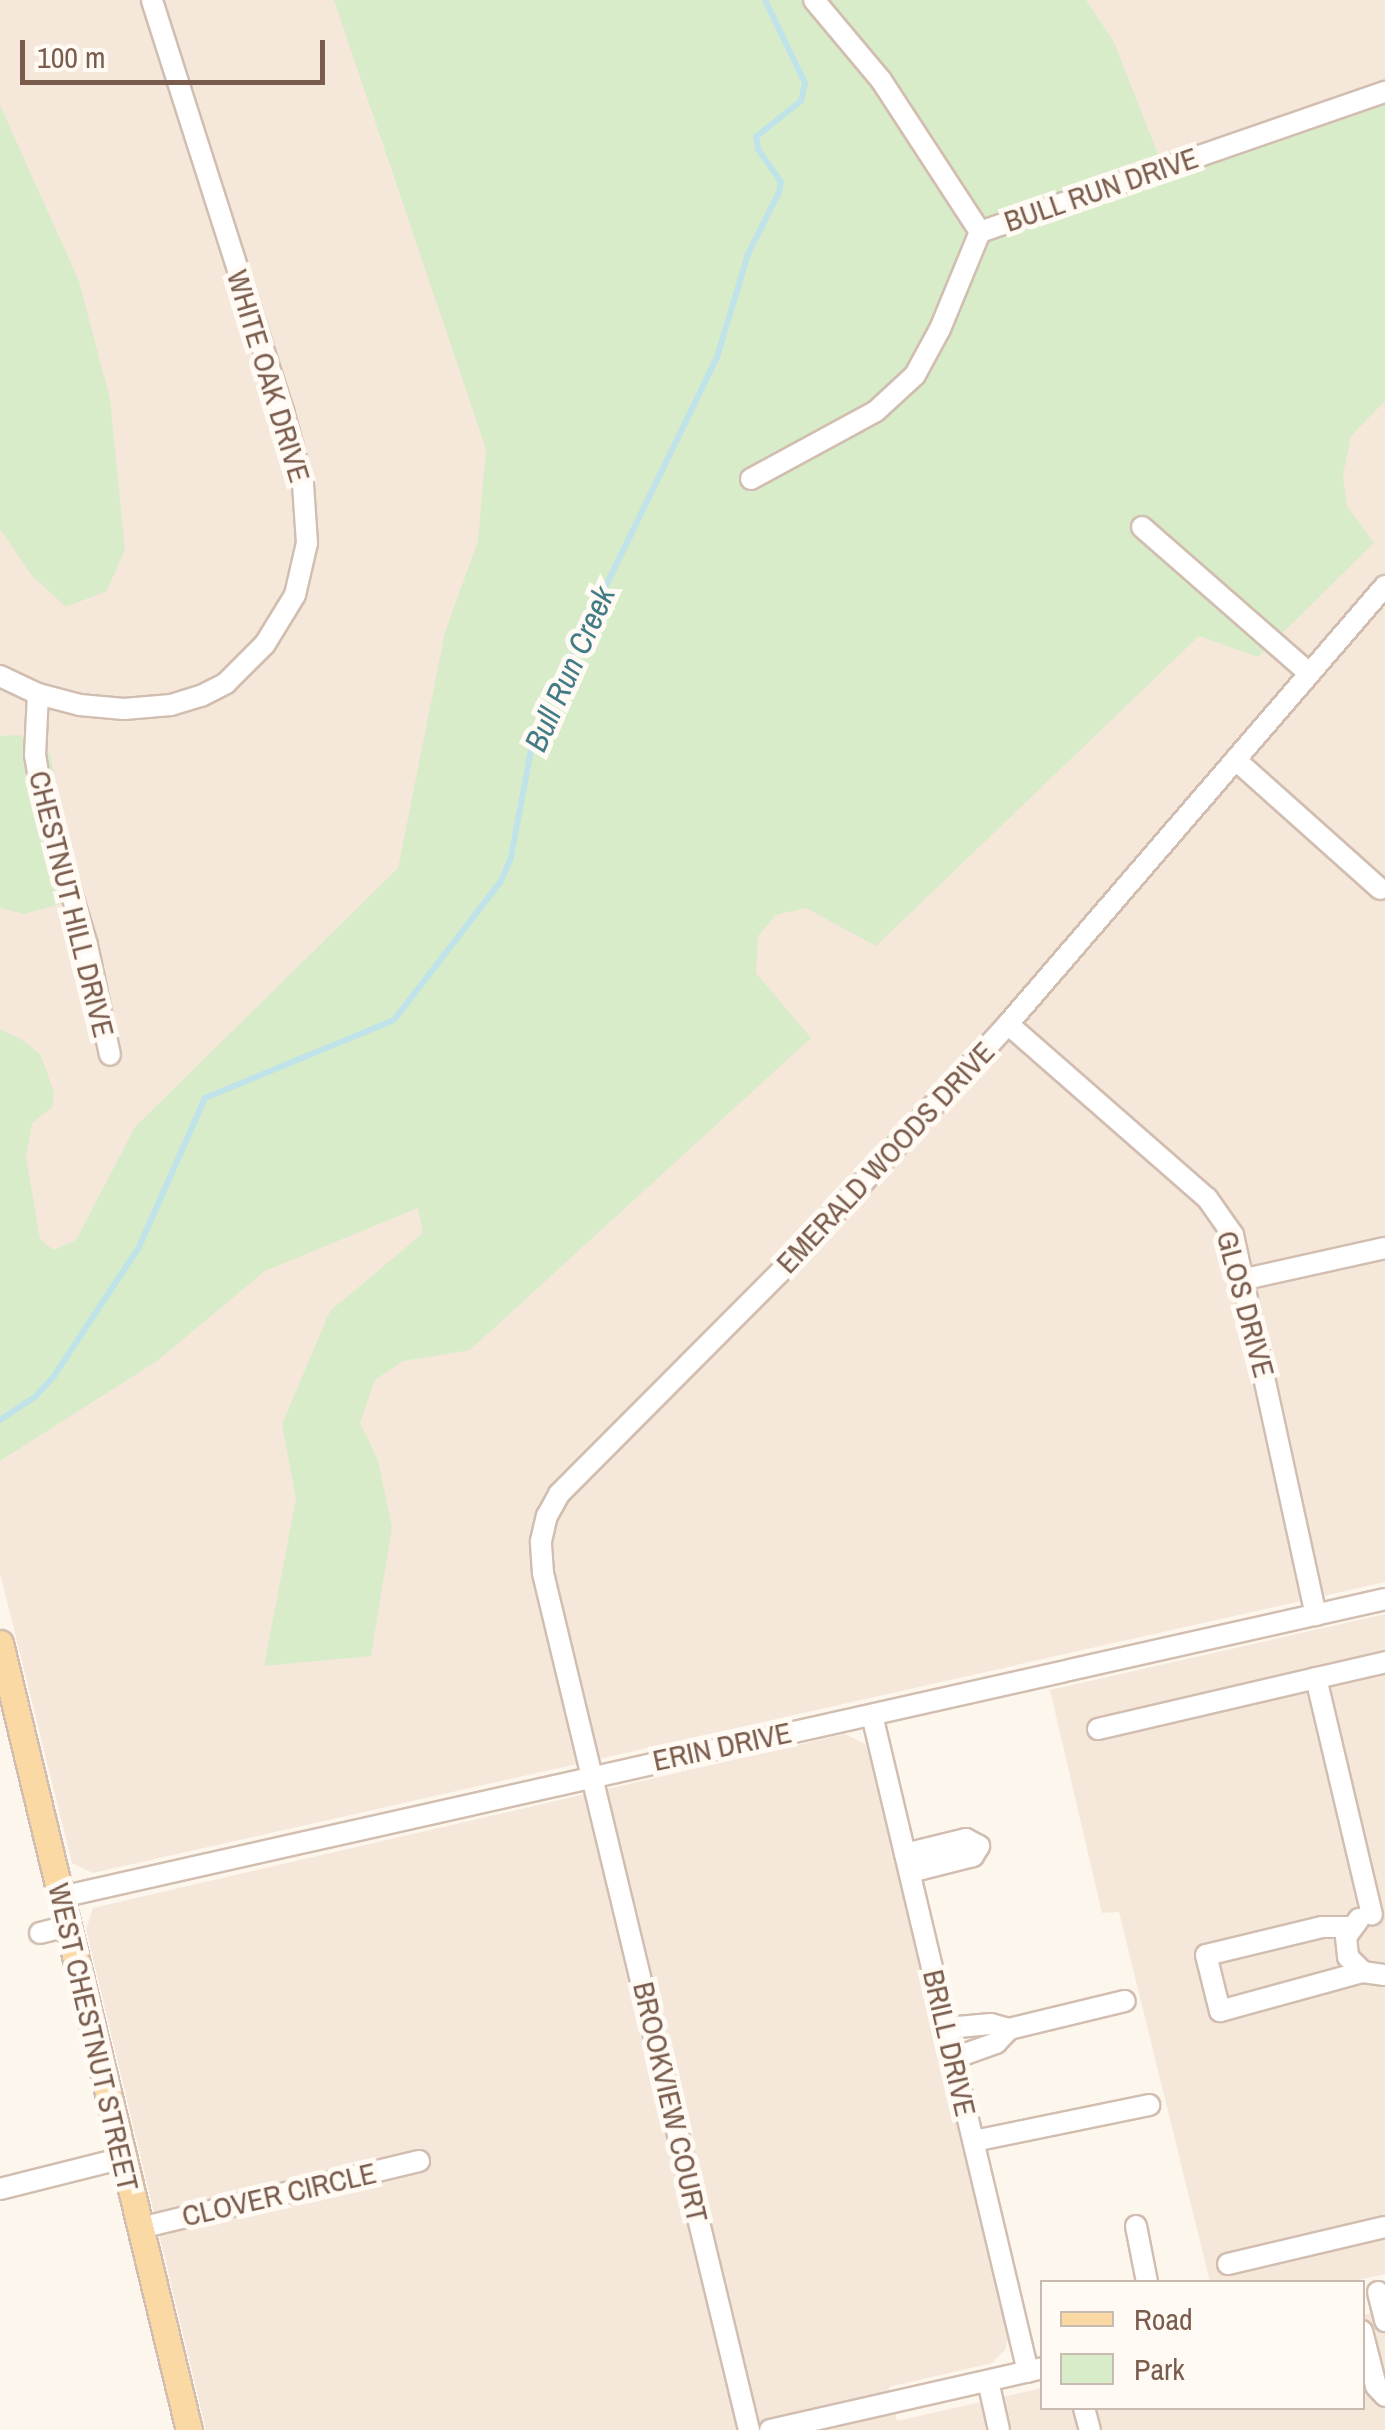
<!DOCTYPE html>
<style>
body{margin:0}
#map{position:relative;width:1385px;height:2430px;overflow:hidden;background:#fdf6ec;font-family:"Archivo Narrow",sans-serif}
div>[style]{position:absolute}
[style*='--x']{left:calc(var(--x)*1px);top:calc(var(--y)*1px);width:calc(var(--w)*1px);rotate:calc(var(--a)*1deg)}
.residential>*{inset:0;background:#f5e8da}
.green>*{inset:0;background:#d8ecc9}
.stream>*{height:6px;margin:-3px;padding:0 3px;transform-origin:3px;border-radius:3px;background:#bfe3e8}
.roads{filter:drop-shadow(2px 0 #d1beb0) drop-shadow(-2px 0 #d1beb0) drop-shadow(0 2px #d1beb0) drop-shadow(0 -2px #d1beb0)}
.minor>*{height:20px;margin:-10px;padding:0 10px;transform-origin:10px;border-radius:10px;background:#fff}
.major>*{height:25px;margin:-12.5px;padding:0 12.5px;transform-origin:12.5px;border-radius:12.5px;background:#fbd9a5}
span{translate:-50% -50%;white-space:nowrap;text-align:center;line-height:1.15;-webkit-text-stroke:10px #fffaf3;paint-order:stroke}
.street-label{font-size:30px;color:#7a5c4d}
.water-label{font-size:32px;color:#437c86;font-style:italic}
.legend{position:absolute;left:1040px;top:2280px;width:325px;height:130px;box-sizing:border-box;background:#fffaf3;border:2px solid #cabbb1;margin:0;padding:12px 18px;list-style:none;font-size:30px;color:#7a5c4d}
.legend li{display:flex;align-items:center;gap:20px;height:50px}
.legend b{width:50px;border:2px solid #cabbb1}
.scale{position:absolute;left:20px;top:40px;width:305px;height:45px;box-sizing:border-box;border:5px solid #7a5c4d;border-top:0;padding-left:12px;font-size:30px;line-height:35px;white-space:nowrap;color:#7a5c4d;-webkit-text-stroke:8px #fffaf3;paint-order:stroke}
</style>
<div id="map">
<div class="residential">
<div style="clip-path:polygon(0 0,1385px 0,1385px 1582px,93px 1873px,72px 1863px,0 1573px)"></div>
<div style="clip-path:polygon(1385px 1614px,1385px 2274px,1349px 2282px,1210px 2282px,1119px 1912px,1102px 1913px,1050px 1690px)"></div>
<div style="clip-path:polygon(845px 1734px,865px 1744px,871px 1756px,1008px 2339px,1005px 2350px,992px 2363px,889px 2387px,897px 2421px,1042px 2388px,1042px 2408px,1362px 2408px,1363px 2315px,1385px 2310px,1385px 2430px,206px 2430px,86px 1929px,93px 1908px)"></div>
</div>
<div class="green">
<div style="clip-path:polygon(334px 0,1086px 0,1114px 42px,1168px 180px,1385px 105px,1385px 401px,1351px 436px,1343px 475px,1347px 506px,1374px 543px,1258px 657px,1199px 636px,876px 946px,806px 908px,776px 915px,758px 936px,756px 973px,811px 1038px,470px 1350px,403px 1361px,375px 1380px,360px 1423px,378px 1460px,392px 1527px,371px 1656px,264px 1666px,296px 1499px,282px 1424px,330px 1311px,423px 1233px,418px 1208px,265px 1271px,157px 1361px,0 1461px,0 1030px,20px 1038px,41px 1055px,54px 1093px,52px 1107px,32px 1123px,26px 1157px,40px 1239px,53px 1250px,76px 1240px,135px 1127px,398px 868px,445px 632px,478px 541px,486px 449px)"></div>
<div style="clip-path:polygon(0 105px,79px 281px,110px 399px,125px 549px,107px 591px,66px 607px,32px 576px,0 529px)"></div>
<div style="clip-path:polygon(19px 735px,50px 754px,76px 874px,64px 903px,24px 914px,0 908px,0 736px)"></div>
</div>
<div class="stream">
<div style="--x:0;--y:1420;--w:43;--a:-33.7"></div>
<div style="--x:36;--y:1396;--w:27;--a:-48"></div>
<div style="--x:54;--y:1376;--w:154;--a:-56.6"></div>
<div style="--x:139;--y:1247;--w:163;--a:-66.1"></div>
<div style="--x:205;--y:1098;--w:204;--a:-22.4"></div>
<div style="--x:394;--y:1020;--w:175;--a:-52.4"></div>
<div style="--x:501;--y:881;--w:26;--a:-67"></div>
<div style="--x:511;--y:857;--w:125;--a:-79.4"></div>
<div style="--x:534;--y:734;--w:419;--a:-64.1"></div>
<div style="--x:717;--y:357;--w:108;--a:-73.2"></div>
<div style="--x:748;--y:254;--w:69;--a:-63.4"></div>
<div style="--x:779;--y:192;--w:10;--a:-79"></div>
<div style="--x:781;--y:182;--w:40;--a:-124.9"></div>
<div style="--x:758;--y:149;--w:12;--a:-99"></div>
<div style="--x:756;--y:137;--w:58;--a:-38.7"></div>
<div style="--x:801;--y:101;--w:18;--a:-77"></div>
<div style="--x:805;--y:83;--w:92;--a:-115.7"></div>
</div>
<div class="roads">
<div class="minor">
<div style="--x:814;--y:0;--w:104;--a:50.1"></div>
<div style="--x:881;--y:80;--w:181;--a:56.9"></div>
<div style="--x:751;--y:479;--w:142;--a:-28.5"></div>
<div style="--x:876;--y:411;--w:53;--a:-42.7"></div>
<div style="--x:915;--y:375;--w:52;--a:-61.5"></div>
<div style="--x:940;--y:329;--w:105;--a:-67.6"></div>
<div style="--x:980;--y:232;--w:429;--a:-19.1"></div>
<div style="--x:1142;--y:527;--w:222;--a:41.2"></div>
<div style="--x:0;--y:676;--w:42;--a:25.3"></div>
<div style="--x:38;--y:694;--w:43;--a:14.7"></div>
<div style="--x:80;--y:705;--w:44;--a:5.2"></div>
<div style="--x:124;--y:709;--w:47;--a:-4.9"></div>
<div style="--x:171;--y:705;--w:31;--a:-17"></div>
<div style="--x:201;--y:696;--w:28;--a:-27"></div>
<div style="--x:226;--y:683;--w:55;--a:-45"></div>
<div style="--x:265;--y:644;--w:57;--a:-58.5"></div>
<div style="--x:295;--y:595;--w:53;--a:-77"></div>
<div style="--x:307;--y:543;--w:59;--a:-93.9"></div>
<div style="--x:303;--y:484;--w:76;--a:-105.3"></div>
<div style="--x:283;--y:411;--w:431;--a:-107.7"></div>
<div style="--x:38;--y:694;--w:61;--a:92.8"></div>
<div style="--x:35;--y:755;--w:42;--a:80.3"></div>
<div style="--x:42;--y:796;--w:156;--a:73.2"></div>
<div style="--x:87;--y:945;--w:112;--a:78.2"></div>
<div style="--x:1237;--y:761;--w:192;--a:41.8"></div>
<div style="--x:1008;--y:1024;--w:264;--a:41.2"></div>
<div style="--x:1207;--y:1198;--w:45;--a:54.9"></div>
<div style="--x:1233;--y:1235;--w:389;--a:77.7"></div>
<div style="--x:1245;--y:1279;--w:143;--a:-12.5"></div>
<div style="--x:1316;--y:1678;--w:243;--a:76.7"></div>
<div style="--x:872;--y:1715;--w:675;--a:76.64"></div>
<div style="--x:1098;--y:1729;--w:295;--a:-13.1"></div>
<div style="--x:905;--y:1854;--w:63;--a:-13.8"></div>
<div style="--x:966;--y:1839;--w:15;--a:28"></div>
<div style="--x:979;--y:1846;--w:12;--a:121"></div>
<div style="--x:973;--y:1856;--w:65;--a:165.7"></div>
<div style="--x:61;--y:1897;--w:1357;--a:-12.68"></div>
<div style="--x:1359;--y:1919;--w:22;--a:126"></div>
<div style="--x:1346;--y:1937;--w:20;--a:84"></div>
<div style="--x:1348;--y:1957;--w:21;--a:45"></div>
<div style="--x:1363;--y:1972;--w:22;--a:8"></div>
<div style="--x:1350;--y:1927;--w:28;--a:180"></div>
<div style="--x:1322;--y:1927;--w:119;--a:166.4"></div>
<div style="--x:1206;--y:1955;--w:58;--a:76"></div>
<div style="--x:1220;--y:2011;--w:148;--a:-15.3"></div>
<div style="--x:40;--y:1933;--w:29;--a:-14"></div>
<div style="--x:947;--y:2028;--w:44;--a:-5.2"></div>
<div style="--x:991;--y:2024;--w:19;--a:16"></div>
<div style="--x:1009;--y:2029;--w:119;--a:-13.6"></div>
<div style="--x:954;--y:2058;--w:45;--a:-19.7"></div>
<div style="--x:996;--y:2043;--w:19;--a:-47"></div>
<div style="--x:974;--y:2141;--w:179;--a:-11.6"></div>
<div style="--x:0;--y:2189;--w:127;--a:-14.1"></div>
<div style="--x:1136;--y:2226;--w:57;--a:78.9"></div>
<div style="--x:140;--y:2228;--w:287;--a:-13.5"></div>
<div style="--x:1228;--y:2264;--w:161;--a:-13.3"></div>
<div style="--x:1378;--y:2292;--w:30;--a:76"></div>
<div style="--x:1362;--y:2331;--w:57;--a:75.7"></div>
<div style="--x:1376;--y:2386;--w:13;--a:48"></div>
<div style="--x:988;--y:2381;--w:50;--a:77.3"></div>
<div style="--x:1084;--y:2408;--w:23;--a:75"></div>
<div style="--x:749;--y:2430;--w:881;--a:-103.52"></div>
<div style="--x:543;--y:1573;--w:32;--a:-94"></div>
<div style="--x:541;--y:1541;--w:26;--a:-77"></div>
<div style="--x:547;--y:1516;--w:25;--a:-61"></div>
<div style="--x:559;--y:1494;--w:327;--a:-45.1"></div>
<div style="--x:790;--y:1262;--w:323;--a:-47.5"></div>
<div style="--x:1008;--y:1024;--w:578;--a:-49.28"></div>
<div style="--x:770;--y:2430;--w:279;--a:-12.8"></div>
</div>
<div class="major">
<div style="--x:0;--y:1643;--w:809;--a:76.5"></div>
</div>
</div>
<div class="street-label">
<span style="left:1101px;top:189px;rotate:-19deg">BULL RUN DRIVE</span>
<span style="left:269px;top:376px;rotate:73deg">WHITE OAK DRIVE</span>
<span style="left:72px;top:904px;rotate:76deg">CHESTNUT HILL DRIVE</span>
<span style="left:885px;top:1157px;rotate:-47deg">EMERALD WOODS DRIVE</span>
<span style="left:1246px;top:1304px;rotate:75deg">GLOS DRIVE</span>
<span style="left:722px;top:1746px;rotate:-12deg">ERIN DRIVE</span>
<span style="left:94px;top:2037px;rotate:77deg">WEST CHESTNUT STREET</span>
<span style="left:950px;top:2043px;rotate:77deg">BRILL DRIVE</span>
<span style="left:671px;top:2102px;rotate:77deg">BROOKVIEW COURT</span>
<span style="left:279px;top:2194px;rotate:-13deg">CLOVER CIRCLE</span>
</div>
<div class="water-label">
<span style="left:570px;top:669px;rotate:-66deg">Bull Run Creek</span>
</div>
<ul class="legend">
<li><b style="height:12px;background:#fbd9a5"></b>Road</li>
<li><b style="height:28px;background:#d8ecc9"></b>Park</li>
</ul>
<div class="scale">100 m</div>
</div>
